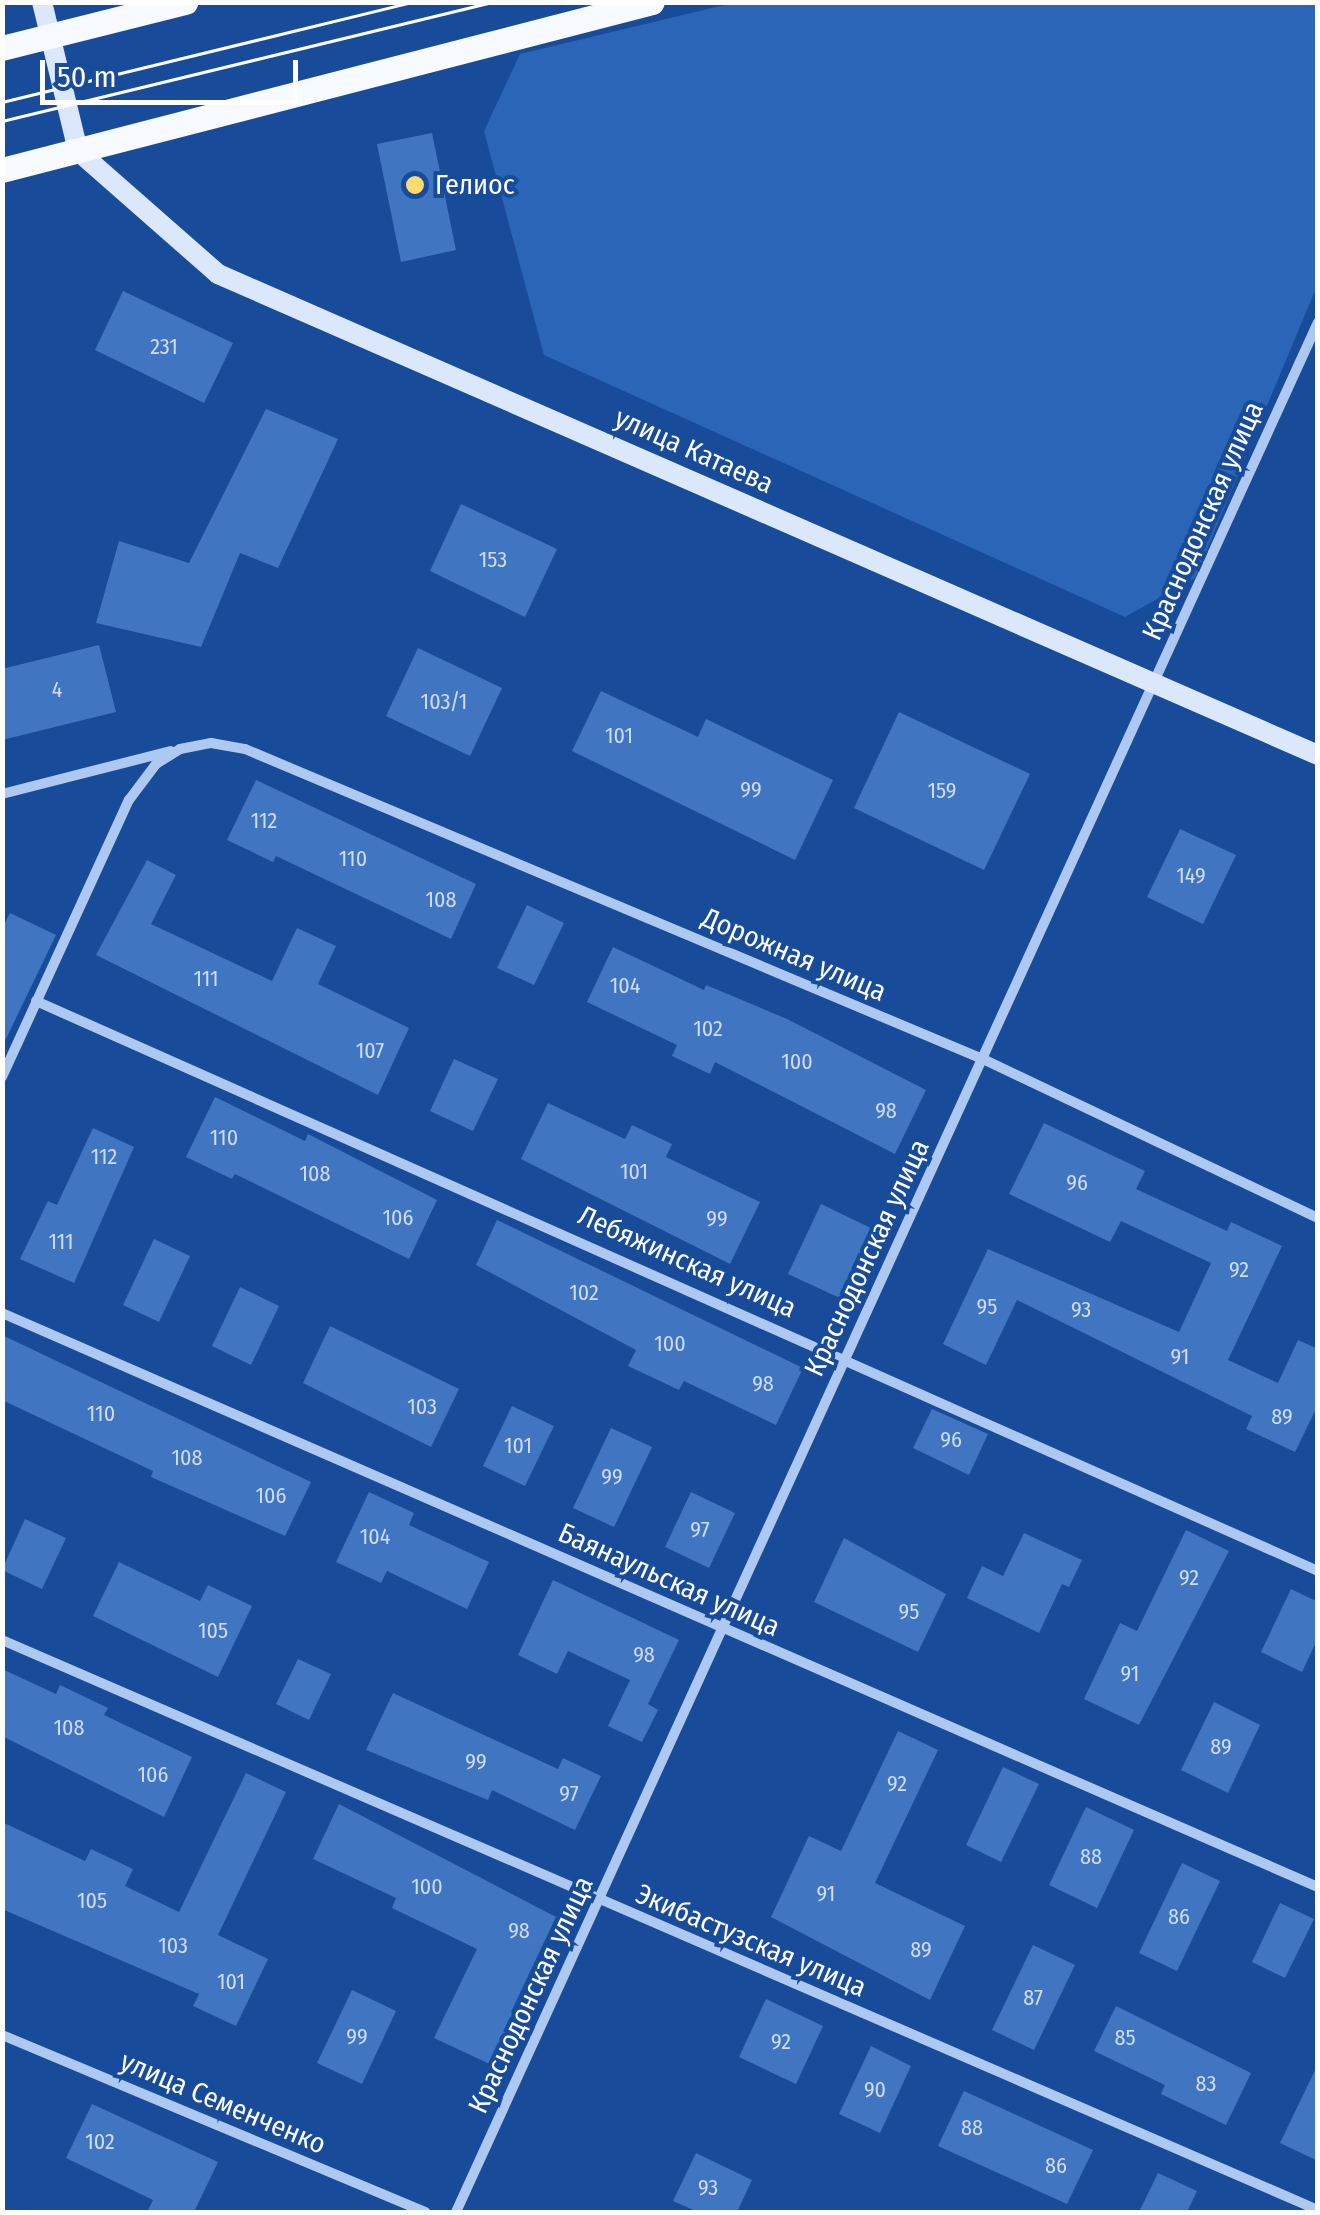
<!DOCTYPE html>
<meta charset="utf-8">
<style>
body{margin:0}
#map{position:relative;width:1320px;height:2215px;overflow:hidden;background:#184c9a;font-family:"Fira Sans Condensed",sans-serif}
div>[style]{position:absolute}
[style*='--x']{left:calc(var(--x)*1px);top:calc(var(--y)*1px);width:calc(var(--w)*1px);rotate:calc(var(--a)*1deg)}
.green>*{inset:0;background:#2b65b7}
.building>*{inset:0;background:#4075c1}
.street>*{height:10px;margin:-5px;padding:0 5px;transform-origin:5px;border-radius:5px;background:#adc9f2}
.secondary>*{height:20px;margin:-10px;padding:0 10px;transform-origin:10px;border-radius:10px;background:#dbe8fc}
.primary>*{height:25px;margin:-12.5px;padding:0 12.5px;transform-origin:12.5px;border-radius:12.5px;background:#f7faff}
.tram>*{height:2.5px;margin:-1.25px;padding:0 1.25px;transform-origin:1.25px;border-radius:1.25px;background:#fff}
.dots>*{width:28px;height:28px;translate:-50% -50%;box-sizing:border-box;border:5px solid #184c9a;border-radius:50%}
span{translate:-50% -50%;white-space:nowrap;text-align:center;line-height:1.15;-webkit-text-stroke:8px #184c9a;paint-order:stroke}
.number-label{font-size:22px;color:#cfdcf0}
.number-label span{-webkit-text-stroke-width:0}
.poi-label{font-size:28px;color:#fff}
.left{translate:0 -50%;text-align:left}
.street-label{font-size:28px;color:#fff}
.frame{position:absolute;inset:0;border:5px solid #fff;pointer-events:none}
.scale{position:absolute;left:40px;top:60px;width:258px;height:45px;box-sizing:border-box;border:5px solid #fff;border-top:0;padding-left:12px;font-size:30px;line-height:35px;white-space:nowrap;color:#fff;-webkit-text-stroke:8px #184c9a;paint-order:stroke}
</style>
<div id="map">
<div class="green">
<div style="clip-path:polygon(737px 2px,1317px 3px,1317px 286px,1195px 578px,1125px 617px,544px 355px,484px 131px,520px 54px)"></div>
</div>
<div class="building">
<div style="clip-path:polygon(432px 133px,456px 250px,401px 262px,377px 144px)"></div>
<div style="clip-path:polygon(123px 291px,233px 343px,204px 403px,95px 350px)"></div>
<div style="clip-path:polygon(266px 409px,338px 439px,278px 568px,240px 553px,201px 647px,96px 623px,119px 541px,189px 563px)"></div>
<div style="clip-path:polygon(461px 504px,557px 549px,525px 617px,430px 571px)"></div>
<div style="clip-path:polygon(99px 645px,116px 712px,2px 740px,2px 669px)"></div>
<div style="clip-path:polygon(418px 648px,502px 688px,470px 756px,386px 716px)"></div>
<div style="clip-path:polygon(601px 691px,698px 737px,706px 719px,833px 780px,795px 860px,572px 751px)"></div>
<div style="clip-path:polygon(899px 712px,1030px 774px,984px 870px,854px 808px)"></div>
<div style="clip-path:polygon(256px 780px,476px 884px,451px 939px,276px 856px,273px 862px,227px 840px)"></div>
<div style="clip-path:polygon(1180px 829px,1236px 855px,1203px 924px,1147px 897px)"></div>
<div style="clip-path:polygon(147px 860px,176px 875px,151px 924px,272px 981px,297px 928px,336px 946px,318px 984px,409px 1028px,378px 1095px,96px 955px)"></div>
<div style="clip-path:polygon(527px 905px,564px 923px,534px 985px,497px 968px)"></div>
<div style="clip-path:polygon(10px 913px,56px 935px,2px 1047px,2px 929px)"></div>
<div style="clip-path:polygon(613px 947px,704px 990px,706px 985px,787px 1019px,926px 1090px,895px 1154px,715px 1062px,710px 1074px,672px 1056px,677px 1045px,587px 1002px)"></div>
<div style="clip-path:polygon(454px 1059px,498px 1079px,473px 1131px,430px 1111px)"></div>
<div style="clip-path:polygon(215px 1097px,305px 1141px,308px 1134px,437px 1200px,409px 1259px,235px 1174px,232px 1179px,186px 1157px)"></div>
<div style="clip-path:polygon(548px 1103px,625px 1139px,632px 1125px,672px 1144px,666px 1157px,760px 1202px,730px 1264px,521px 1159px)"></div>
<div style="clip-path:polygon(1044px 1123px,1145px 1171px,1136px 1189px,1227px 1231px,1231px 1222px,1282px 1246px,1228px 1360px,1278px 1383px,1298px 1340px,1318px 1349px,1318px 1405px,1295px 1452px,1246px 1429px,1252px 1416px,1017px 1300px,986px 1365px,943px 1344px,988px 1249px,1179px 1332px,1211px 1263px,1121px 1221px,1110px 1242px,1009px 1194px)"></div>
<div style="clip-path:polygon(93px 1128px,134px 1147px,74px 1283px,20px 1259px,48px 1201px,57px 1205px)"></div>
<div style="clip-path:polygon(821px 1204px,875px 1230px,842px 1299px,788px 1274px)"></div>
<div style="clip-path:polygon(497px 1220px,803px 1368px,776px 1425px,684px 1381px,679px 1390px,628px 1366px,636px 1350px,476px 1265px)"></div>
<div style="clip-path:polygon(154px 1239px,190px 1256px,159px 1322px,123px 1305px)"></div>
<div style="clip-path:polygon(240px 1287px,279px 1306px,251px 1365px,212px 1346px)"></div>
<div style="clip-path:polygon(330px 1326px,459px 1389px,431px 1447px,303px 1383px)"></div>
<div style="clip-path:polygon(2px 1335px,311px 1482px,285px 1536px,151px 1477px,153px 1471px,2px 1400px)"></div>
<div style="clip-path:polygon(512px 1406px,554px 1426px,525px 1486px,483px 1466px)"></div>
<div style="clip-path:polygon(932px 1409px,988px 1434px,969px 1475px,913px 1448px)"></div>
<div style="clip-path:polygon(611px 1428px,652px 1447px,614px 1527px,573px 1508px)"></div>
<div style="clip-path:polygon(369px 1492px,414px 1513px,409px 1525px,489px 1562px,467px 1609px,387px 1571px,381px 1583px,336px 1562px)"></div>
<div style="clip-path:polygon(691px 1492px,735px 1513px,709px 1568px,665px 1547px)"></div>
<div style="clip-path:polygon(25px 1519px,66px 1538px,42px 1589px,2px 1570px)"></div>
<div style="clip-path:polygon(1186px 1530px,1229px 1551px,1139px 1725px,1084px 1699px,1120px 1623px,1137px 1631px)"></div>
<div style="clip-path:polygon(1024px 1533px,1082px 1560px,1069px 1587px,1062px 1584px,1039px 1633px,967px 1598px,982px 1566px,1003px 1576px)"></div>
<div style="clip-path:polygon(844px 1538px,946px 1594px,918px 1652px,814px 1602px)"></div>
<div style="clip-path:polygon(119px 1562px,200px 1601px,208px 1585px,252px 1606px,218px 1677px,93px 1616px)"></div>
<div style="clip-path:polygon(553px 1580px,679px 1640px,648px 1704px,658px 1710px,642px 1742px,608px 1726px,630px 1680px,568px 1651px,557px 1674px,518px 1655px)"></div>
<div style="clip-path:polygon(1291px 1589px,1318px 1602px,1318px 1638px,1302px 1672px,1261px 1652px)"></div>
<div style="clip-path:polygon(298px 1659px,331px 1674px,309px 1720px,276px 1704px)"></div>
<div style="clip-path:polygon(2px 1669px,56px 1694px,60px 1685px,108px 1708px,104px 1715px,192px 1757px,164px 1817px,2px 1736px)"></div>
<div style="clip-path:polygon(393px 1693px,558px 1769px,563px 1758px,601px 1776px,575px 1830px,492px 1790px,488px 1800px,366px 1750px)"></div>
<div style="clip-path:polygon(1214px 1702px,1260px 1725px,1228px 1793px,1181px 1770px)"></div>
<div style="clip-path:polygon(898px 1731px,938px 1750px,875px 1883px,965px 1926px,930px 2000px,771px 1917px,809px 1836px,841px 1851px)"></div>
<div style="clip-path:polygon(1003px 1767px,1039px 1784px,1001px 1862px,966px 1845px)"></div>
<div style="clip-path:polygon(246px 1773px,286px 1792px,218px 1935px,268px 1959px,236px 2026px,193px 2006px,199px 1994px,2px 1909px,2px 1822px,85px 1861px,91px 1849px,133px 1869px,125px 1886px,179px 1912px)"></div>
<div style="clip-path:polygon(339px 1804px,556px 1917px,511px 2012px,519px 2016px,496px 2067px,434px 2038px,477px 1949px,392px 1908px,396px 1898px,313px 1859px)"></div>
<div style="clip-path:polygon(1086px 1807px,1134px 1830px,1097px 1908px,1049px 1885px)"></div>
<div style="clip-path:polygon(1182px 1863px,1220px 1881px,1177px 1971px,1139px 1953px)"></div>
<div style="clip-path:polygon(1280px 1903px,1314px 1919px,1285px 1978px,1252px 1962px)"></div>
<div style="clip-path:polygon(1033px 1945px,1075px 1965px,1034px 2050px,992px 2030px)"></div>
<div style="clip-path:polygon(352px 1990px,396px 2011px,362px 2084px,317px 2063px)"></div>
<div style="clip-path:polygon(766px 1999px,823px 2026px,796px 2084px,739px 2057px)"></div>
<div style="clip-path:polygon(1116px 2006px,1251px 2073px,1226px 2125px,1161px 2094px,1165px 2085px,1094px 2051px)"></div>
<div style="clip-path:polygon(871px 2046px,911px 2066px,880px 2133px,839px 2114px)"></div>
<div style="clip-path:polygon(1318px 2064px,1318px 2161px,1280px 2143px)"></div>
<div style="clip-path:polygon(964px 2091px,1093px 2150px,1067px 2204px,938px 2146px)"></div>
<div style="clip-path:polygon(92px 2104px,218px 2162px,194px 2212px,147px 2212px,153px 2200px,66px 2158px)"></div>
<div style="clip-path:polygon(696px 2153px,752px 2180px,737px 2212px,698px 2212px,673px 2201px)"></div>
<div style="clip-path:polygon(1158px 2173px,1197px 2191px,1187px 2212px,1139px 2212px)"></div>
</div>
<div class="street">
<div style="--x:2;--y:794;--w:174;--a:-14.3"></div>
<div style="--x:36;--y:1001;--w:1403;--a:23.97"></div>
<div style="--x:2;--y:1077;--w:305;--a:-65.4"></div>
<div style="--x:129;--y:800;--w:45;--a:-53.1"></div>
<div style="--x:156;--y:764;--w:28;--a:-32"></div>
<div style="--x:180;--y:749;--w:32;--a:-11"></div>
<div style="--x:211;--y:743;--w:35;--a:10"></div>
<div style="--x:245;--y:749;--w:803;--a:22.8"></div>
<div style="--x:985;--y:1060;--w:369;--a:25.4"></div>
<div style="--x:2;--y:1313;--w:1436;--a:23.57"></div>
<div style="--x:2;--y:1640;--w:1434;--a:23.42"></div>
<div style="--x:2;--y:2035;--w:459;--a:22.7"></div>
<div style="--x:456;--y:2212;--w:2077;--a:-65.48"></div>
</div>
<div class="secondary">
<div style="--x:42;--y:2;--w:153;--a:76.4"></div>
<div style="--x:78;--y:151;--w:186;--a:41.3"></div>
<div style="--x:218;--y:274;--w:1201;--a:23.62"></div>
</div>
<div class="primary">
<div style="--x:2;--y:48;--w:189;--a:-14.1"></div>
<div style="--x:2;--y:170;--w:671;--a:-14.49"></div>
</div>
<div class="tram">
<div style="--x:2;--y:102;--w:421;--a:-13.7"></div>
<div style="--x:2;--y:121;--w:504;--a:-13.65"></div>
</div>
<div class="dots">
<div style="left:415px;top:185px;background:#ffda6d"></div>
</div>
<div class="number-label">
<span style="left:164px;top:347px">231</span>
<span style="left:493px;top:560px">153</span>
<span style="left:57px;top:690px">4</span>
<span style="left:444px;top:702px">103/1</span>
<span style="left:619px;top:736px">101</span>
<span style="left:751px;top:790px">99</span>
<span style="left:942px;top:791px">159</span>
<span style="left:264px;top:821px">112</span>
<span style="left:353px;top:859px">110</span>
<span style="left:1191px;top:876px">149</span>
<span style="left:441px;top:900px">108</span>
<span style="left:206px;top:979px">111</span>
<span style="left:625px;top:986px">104</span>
<span style="left:708px;top:1029px">102</span>
<span style="left:370px;top:1051px">107</span>
<span style="left:797px;top:1062px">100</span>
<span style="left:886px;top:1111px">98</span>
<span style="left:224px;top:1138px">110</span>
<span style="left:104px;top:1157px">112</span>
<span style="left:634px;top:1172px">101</span>
<span style="left:315px;top:1174px">108</span>
<span style="left:1077px;top:1183px">96</span>
<span style="left:398px;top:1218px">106</span>
<span style="left:717px;top:1219px">99</span>
<span style="left:61px;top:1242px">111</span>
<span style="left:1239px;top:1270px">92</span>
<span style="left:584px;top:1293px">102</span>
<span style="left:987px;top:1307px">95</span>
<span style="left:1081px;top:1310px">93</span>
<span style="left:670px;top:1344px">100</span>
<span style="left:1180px;top:1357px">91</span>
<span style="left:763px;top:1384px">98</span>
<span style="left:422px;top:1407px">103</span>
<span style="left:101px;top:1414px">110</span>
<span style="left:1282px;top:1417px">89</span>
<span style="left:951px;top:1440px">96</span>
<span style="left:518px;top:1446px">101</span>
<span style="left:187px;top:1458px">108</span>
<span style="left:612px;top:1477px">99</span>
<span style="left:271px;top:1496px">106</span>
<span style="left:700px;top:1530px">97</span>
<span style="left:375px;top:1537px">104</span>
<span style="left:1189px;top:1578px">92</span>
<span style="left:909px;top:1612px">95</span>
<span style="left:213px;top:1631px">105</span>
<span style="left:644px;top:1655px">98</span>
<span style="left:1130px;top:1674px">91</span>
<span style="left:69px;top:1728px">108</span>
<span style="left:1221px;top:1747px">89</span>
<span style="left:476px;top:1762px">99</span>
<span style="left:153px;top:1775px">106</span>
<span style="left:897px;top:1784px">92</span>
<span style="left:569px;top:1794px">97</span>
<span style="left:1091px;top:1857px">88</span>
<span style="left:427px;top:1887px">100</span>
<span style="left:826px;top:1894px">91</span>
<span style="left:92px;top:1901px">105</span>
<span style="left:1179px;top:1917px">86</span>
<span style="left:519px;top:1931px">98</span>
<span style="left:173px;top:1946px">103</span>
<span style="left:921px;top:1950px">89</span>
<span style="left:231px;top:1982px">101</span>
<span style="left:1033px;top:1998px">87</span>
<span style="left:357px;top:2037px">99</span>
<span style="left:1125px;top:2038px">85</span>
<span style="left:781px;top:2042px">92</span>
<span style="left:1206px;top:2084px">83</span>
<span style="left:875px;top:2090px">90</span>
<span style="left:972px;top:2128px">88</span>
<span style="left:100px;top:2142px">102</span>
<span style="left:1056px;top:2166px">86</span>
<span style="left:708px;top:2188px">93</span>
</div>
<div class="poi-label">
<span class="left" style="left:435px;top:185px">Гелиос</span>
</div>
<div class="street-label">
<span style="left:694px;top:451px;rotate:24deg">улица Катаева</span>
<span style="left:1203px;top:521px;rotate:-66deg">Краснодонская улица</span>
<span style="left:794px;top:955px;rotate:23deg">Дорожная улица</span>
<span style="left:867px;top:1258px;rotate:-65deg">Краснодонская улица</span>
<span style="left:687px;top:1262px;rotate:24deg">Лебяжинская улица</span>
<span style="left:669px;top:1580px;rotate:24deg">Баянаульская улица</span>
<span style="left:751px;top:1941px;rotate:23deg">Экибастузская улица</span>
<span style="left:531px;top:1995px;rotate:-65deg">Краснодонская улица</span>
<span style="left:223px;top:2103px;rotate:23deg">улица Семенченко</span>
</div>
<div class="frame"></div>
<div class="scale">50 m</div>
</div>
